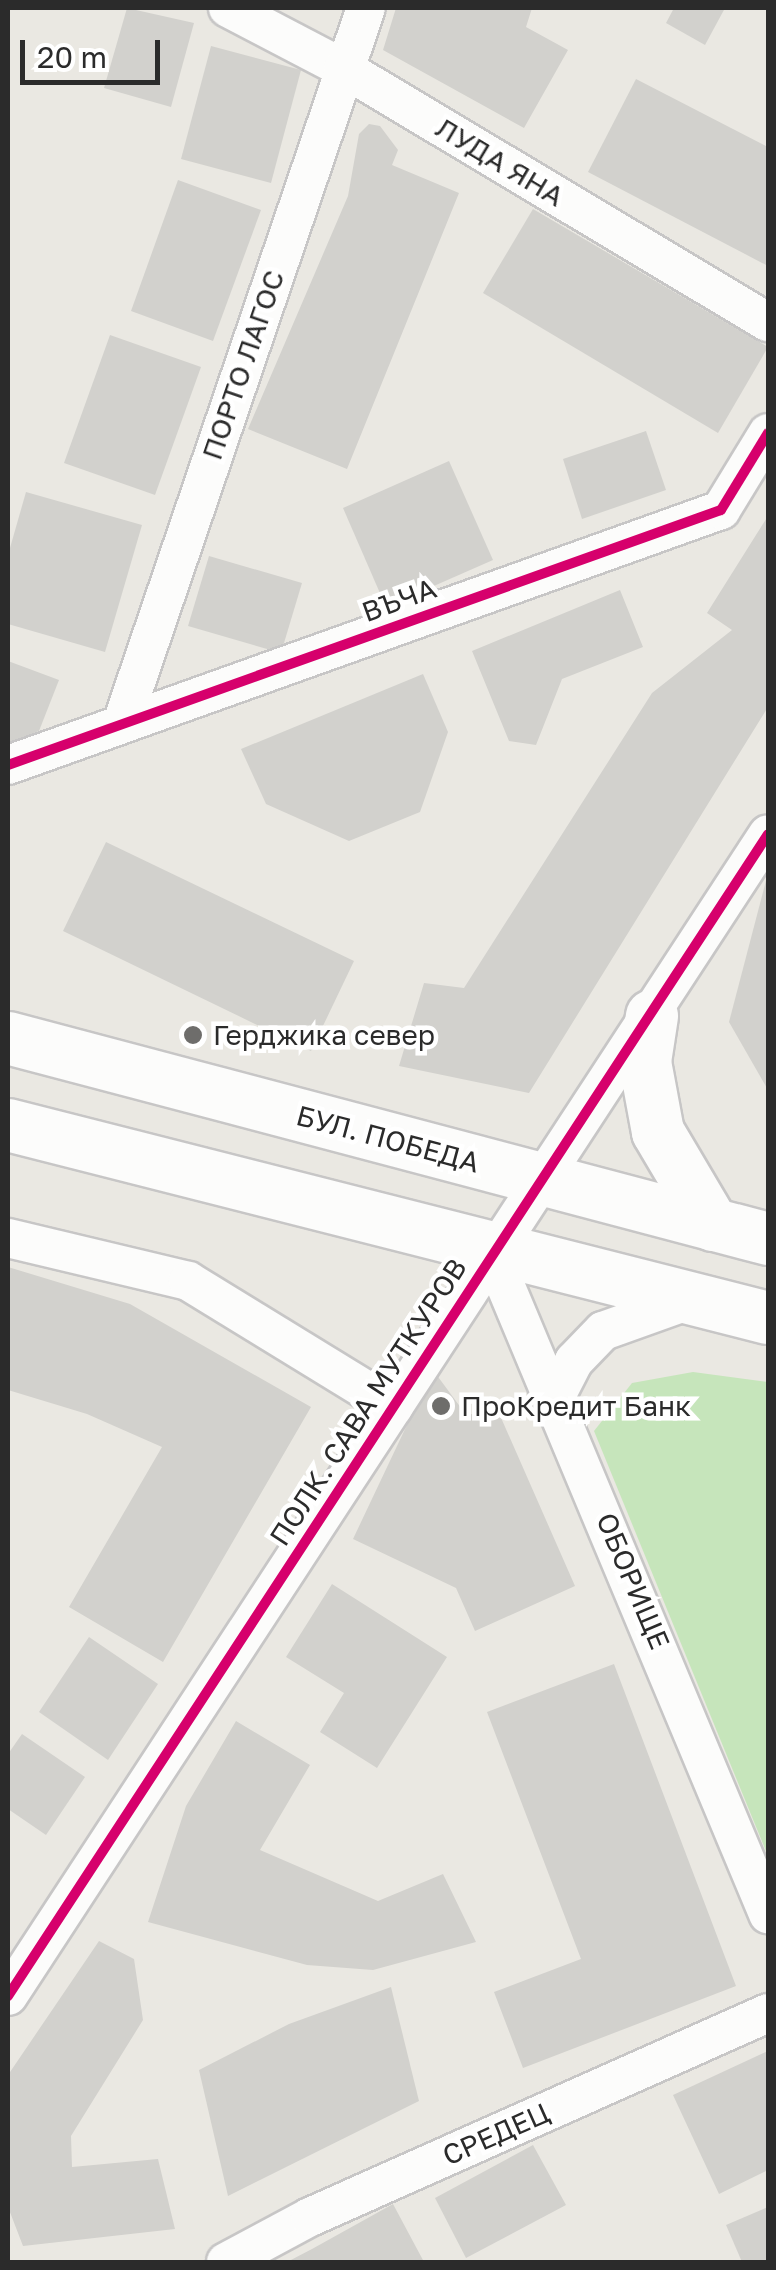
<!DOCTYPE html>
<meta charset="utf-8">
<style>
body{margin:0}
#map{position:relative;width:776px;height:2270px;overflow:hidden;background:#eae8e2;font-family:"Golos Text",sans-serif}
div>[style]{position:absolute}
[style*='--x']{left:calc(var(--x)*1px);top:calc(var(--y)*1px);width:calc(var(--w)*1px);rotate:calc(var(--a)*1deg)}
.green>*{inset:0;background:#c6e5bb}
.building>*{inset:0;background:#d2d1cd}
.roads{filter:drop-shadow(2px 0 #c7c6c6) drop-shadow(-2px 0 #c7c6c6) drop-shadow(0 2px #c7c6c6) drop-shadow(0 -2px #c7c6c6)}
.minor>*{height:38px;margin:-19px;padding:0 19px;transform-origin:19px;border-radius:19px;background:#fcfcfb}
.secondary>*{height:52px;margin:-26px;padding:0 26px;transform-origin:26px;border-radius:26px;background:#fcfcfb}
.cycleway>*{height:10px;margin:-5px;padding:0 5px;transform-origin:5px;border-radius:5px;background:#d6006c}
.dots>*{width:28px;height:28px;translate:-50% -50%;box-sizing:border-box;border:5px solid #fff;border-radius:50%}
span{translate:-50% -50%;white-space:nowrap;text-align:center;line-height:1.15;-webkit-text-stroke:9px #fff;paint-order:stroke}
.street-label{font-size:28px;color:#2b2b2b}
.poi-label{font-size:28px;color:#2b2b2b}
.left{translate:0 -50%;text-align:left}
.frame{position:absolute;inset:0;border:10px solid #2b2b2b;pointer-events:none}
.scale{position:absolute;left:20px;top:40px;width:140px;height:45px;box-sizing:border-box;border:5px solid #2b2b2b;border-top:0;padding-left:12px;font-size:30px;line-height:35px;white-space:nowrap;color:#2b2b2b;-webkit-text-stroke:8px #fff;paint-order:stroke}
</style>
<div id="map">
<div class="green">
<div style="clip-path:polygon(693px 1372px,768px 1382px,768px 1856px,594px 1431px,632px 1383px)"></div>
</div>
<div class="building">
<div style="clip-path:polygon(127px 8px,194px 23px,171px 107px,104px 88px)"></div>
<div style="clip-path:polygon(396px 8px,532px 8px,526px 27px,568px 50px,524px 128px,383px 50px)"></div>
<div style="clip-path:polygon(674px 8px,725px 8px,705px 45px,666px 23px)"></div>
<div style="clip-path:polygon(211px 46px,301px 70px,271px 183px,181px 159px)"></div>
<div style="clip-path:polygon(636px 79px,768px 147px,768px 266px,588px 172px)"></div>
<div style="clip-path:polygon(369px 124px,380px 126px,398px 150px,392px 165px,459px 193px,347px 469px,248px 429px,348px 196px,359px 134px)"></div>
<div style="clip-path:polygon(178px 180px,261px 210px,213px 341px,131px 311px)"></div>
<div style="clip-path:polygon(533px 209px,768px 347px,718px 433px,483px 293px)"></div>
<div style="clip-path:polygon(110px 335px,201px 367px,155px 495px,64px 463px)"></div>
<div style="clip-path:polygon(646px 431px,666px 490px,582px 519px,563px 459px)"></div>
<div style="clip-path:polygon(449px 461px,493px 560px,386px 607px,343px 508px)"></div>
<div style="clip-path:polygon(26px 492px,142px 525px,105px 652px,8px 624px,8px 555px)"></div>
<div style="clip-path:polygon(768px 516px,768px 707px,529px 1093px,399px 1066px,424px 983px,464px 988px,652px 693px,732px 630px,707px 613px)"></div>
<div style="clip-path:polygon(209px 556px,302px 583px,281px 653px,188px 626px)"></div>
<div style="clip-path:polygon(620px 590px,643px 647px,562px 679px,536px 745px,509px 741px,472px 651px)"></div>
<div style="clip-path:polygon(8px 661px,59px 680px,39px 731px,8px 744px)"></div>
<div style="clip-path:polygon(423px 674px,448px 732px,420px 812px,349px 841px,266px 804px,241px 749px)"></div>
<div style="clip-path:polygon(106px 842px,354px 961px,311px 1051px,63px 931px)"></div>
<div style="clip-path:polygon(768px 873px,768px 1090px,729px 1022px)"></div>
<div style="clip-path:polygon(8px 1267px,130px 1304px,311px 1407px,163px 1662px,69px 1607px,162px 1447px,87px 1414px,8px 1390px)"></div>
<div style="clip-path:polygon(433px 1370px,467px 1416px,495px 1404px,575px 1586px,475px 1631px,456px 1588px,353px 1539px)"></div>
<div style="clip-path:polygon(332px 1584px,447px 1657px,377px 1768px,320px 1732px,344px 1693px,286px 1657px)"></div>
<div style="clip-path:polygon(89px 1637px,158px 1684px,108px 1760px,39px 1712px)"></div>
<div style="clip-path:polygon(614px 1664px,736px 1986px,523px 2068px,494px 1992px,581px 1959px,487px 1712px)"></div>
<div style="clip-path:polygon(236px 1721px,310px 1765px,260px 1850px,378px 1901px,443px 1874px,476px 1942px,373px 1970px,307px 1965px,148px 1922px,186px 1806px)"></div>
<div style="clip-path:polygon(22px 1734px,85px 1777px,46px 1835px,8px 1809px,8px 1754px)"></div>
<div style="clip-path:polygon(99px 1941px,134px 1959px,143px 2020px,71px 2136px,72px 2167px,158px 2159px,175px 2229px,23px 2246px,8px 2207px,8px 2075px)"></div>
<div style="clip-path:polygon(391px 1987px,419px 2101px,228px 2196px,199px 2070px,289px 2024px)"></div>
<div style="clip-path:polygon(768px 2051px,768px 2170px,719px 2194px,673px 2095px)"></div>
<div style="clip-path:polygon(533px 2145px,566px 2205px,466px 2258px,435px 2198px)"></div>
<div style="clip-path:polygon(393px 2204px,424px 2262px,287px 2262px,312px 2249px)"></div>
<div style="clip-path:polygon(768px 2207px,768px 2262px,742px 2262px,726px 2225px)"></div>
</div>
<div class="roads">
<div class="minor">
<div style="--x:228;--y:8;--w:130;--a:27.6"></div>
<div style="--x:343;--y:68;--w:495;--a:30.9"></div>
<div style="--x:122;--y:723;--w:755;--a:-71.16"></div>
<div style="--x:8;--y:765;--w:757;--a:-19.68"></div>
<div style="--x:721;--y:510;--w:90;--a:-58.6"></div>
<div style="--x:8;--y:1238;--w:185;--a:13.4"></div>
<div style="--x:188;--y:1281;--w:241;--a:31.5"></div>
<div style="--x:491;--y:1251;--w:719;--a:67.32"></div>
<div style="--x:555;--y:1398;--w:42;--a:-62.8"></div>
<div style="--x:574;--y:1361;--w:42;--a:-46"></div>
<div style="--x:603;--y:1331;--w:92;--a:-19.6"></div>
<div style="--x:8;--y:1996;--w:1388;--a:-56.81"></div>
<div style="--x:226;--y:2262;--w:95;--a:-28.2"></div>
<div style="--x:310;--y:2217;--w:501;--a:-24.01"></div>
</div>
<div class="secondary">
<div style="--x:652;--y:1016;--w:47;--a:98.7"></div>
<div style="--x:645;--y:1062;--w:71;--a:79.5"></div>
<div style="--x:658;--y:1132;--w:108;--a:59.4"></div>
<div style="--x:8;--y:1038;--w:786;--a:14.81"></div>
<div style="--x:8;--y:1125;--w:784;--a:14.25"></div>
</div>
</div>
<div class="cycleway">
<div style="--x:8;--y:765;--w:757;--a:-19.68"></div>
<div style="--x:721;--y:510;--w:90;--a:-58.6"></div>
<div style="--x:8;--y:1996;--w:1388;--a:-56.81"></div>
</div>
<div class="dots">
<div style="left:193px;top:1035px;background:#6e6d6b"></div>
<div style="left:441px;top:1406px;background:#6e6d6b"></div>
</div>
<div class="street-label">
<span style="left:500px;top:162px;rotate:31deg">ЛУДА ЯНА</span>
<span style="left:243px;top:365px;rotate:-71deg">ПОРТО ЛАГОС</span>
<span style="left:399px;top:600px;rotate:-20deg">ВЪЧА</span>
<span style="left:388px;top:1139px;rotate:15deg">БУЛ. ПОБЕДА</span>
<span style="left:368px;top:1402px;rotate:-57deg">ПОЛК. САВА МУТКУРОВ</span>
<span style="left:633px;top:1581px;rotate:67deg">ОБОРИЩЕ</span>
<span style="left:496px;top:2134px;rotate:-24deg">СРЕДЕЦ</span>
</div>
<div class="poi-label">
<span class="left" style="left:213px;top:1035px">Герджика север</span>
<span class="left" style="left:461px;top:1406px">ПроКредит Банк</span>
</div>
<div class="frame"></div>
<div class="scale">20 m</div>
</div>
